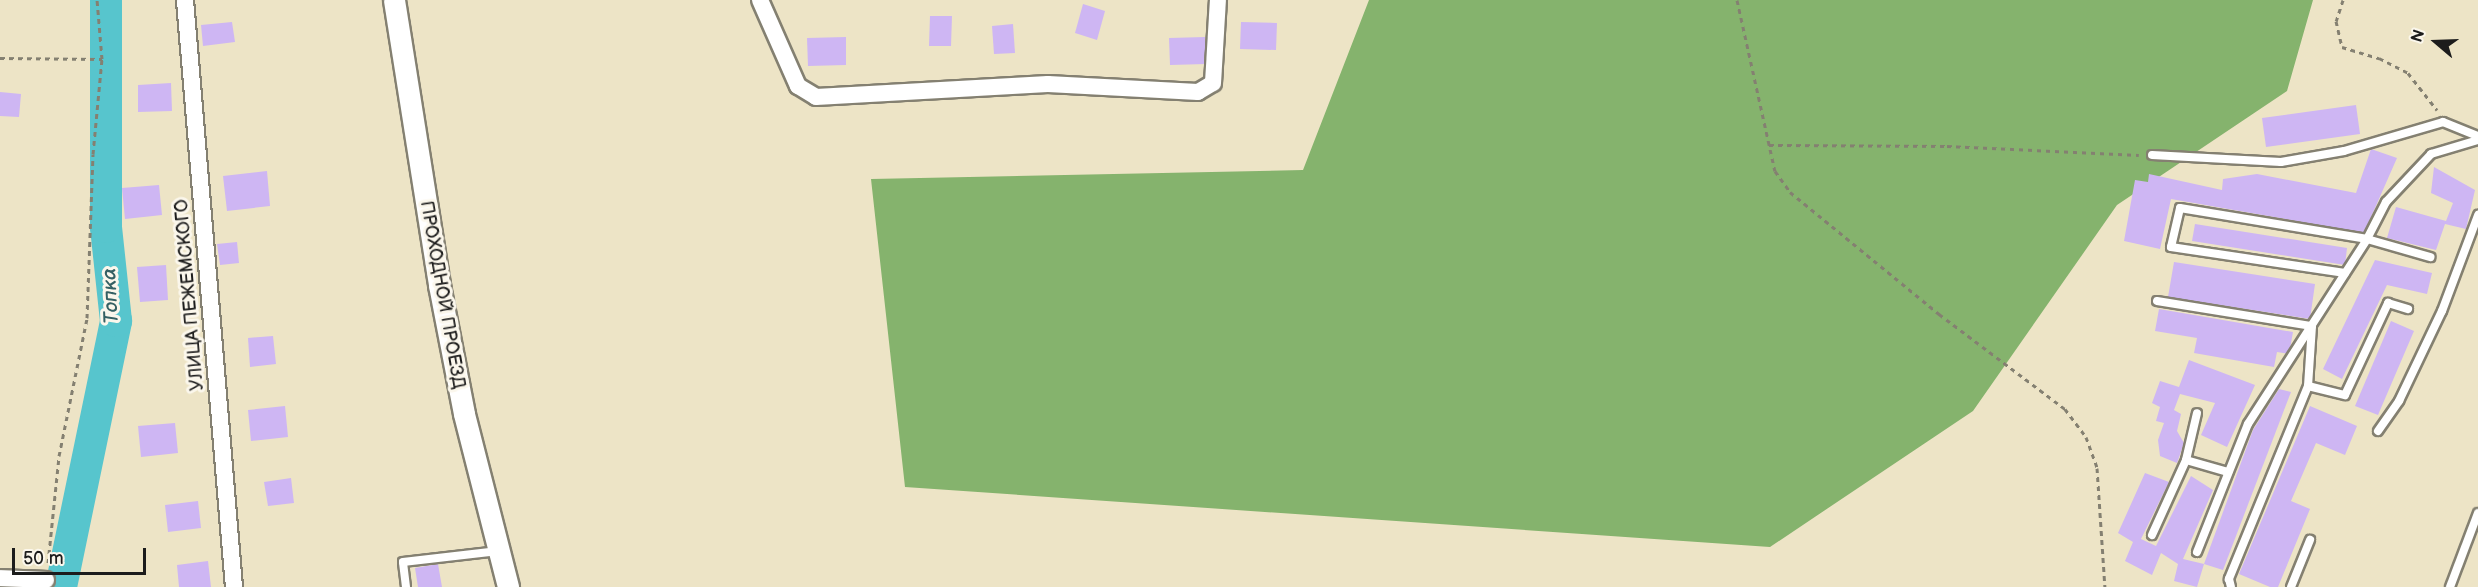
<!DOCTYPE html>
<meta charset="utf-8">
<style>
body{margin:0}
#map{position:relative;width:2478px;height:587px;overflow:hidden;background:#ede4c6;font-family:"Balsamiq Sans",sans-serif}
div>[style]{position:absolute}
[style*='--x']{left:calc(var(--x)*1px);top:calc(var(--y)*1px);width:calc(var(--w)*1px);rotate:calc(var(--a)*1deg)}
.forest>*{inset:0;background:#85b36d}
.river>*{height:32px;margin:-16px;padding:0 16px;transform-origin:16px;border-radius:16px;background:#57c5cd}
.building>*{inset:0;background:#ceb6f3}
.path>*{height:3px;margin-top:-1.5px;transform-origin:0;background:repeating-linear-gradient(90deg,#848071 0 4.5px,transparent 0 9px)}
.roads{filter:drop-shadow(2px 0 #848071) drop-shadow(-2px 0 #848071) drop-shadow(0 2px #848071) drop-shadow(0 -2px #848071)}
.service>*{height:8px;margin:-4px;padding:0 4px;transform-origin:4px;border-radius:4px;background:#fff}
.minor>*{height:16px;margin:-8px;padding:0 8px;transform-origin:8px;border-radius:8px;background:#fff}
.tertiary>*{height:21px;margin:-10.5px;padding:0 10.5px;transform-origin:10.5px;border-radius:10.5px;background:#fff}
span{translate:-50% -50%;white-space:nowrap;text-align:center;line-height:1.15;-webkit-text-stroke:6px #fbf7ec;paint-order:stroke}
.street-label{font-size:18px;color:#1c1c1c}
.water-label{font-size:20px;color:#346063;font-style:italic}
.north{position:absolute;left:2406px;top:12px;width:60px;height:60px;-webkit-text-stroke:4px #fbf7ec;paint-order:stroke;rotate:289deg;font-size:16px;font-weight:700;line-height:24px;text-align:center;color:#1c1c1c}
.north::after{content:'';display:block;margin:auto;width:21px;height:27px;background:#1c1c1c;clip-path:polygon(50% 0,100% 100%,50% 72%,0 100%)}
.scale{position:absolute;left:12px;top:548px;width:134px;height:27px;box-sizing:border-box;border:3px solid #1c1c1c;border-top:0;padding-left:8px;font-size:18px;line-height:21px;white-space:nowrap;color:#1c1c1c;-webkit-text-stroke:4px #fbf7ec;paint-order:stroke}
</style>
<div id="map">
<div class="forest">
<div style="clip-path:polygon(1369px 0,2313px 0,2287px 91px,2117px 205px,1973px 411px,1770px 547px,905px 487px,871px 179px,1303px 170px)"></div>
</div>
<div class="river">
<div style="--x:61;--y:587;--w:272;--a:-78.3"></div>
<div style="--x:116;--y:321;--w:95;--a:-96.1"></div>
<div style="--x:106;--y:227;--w:227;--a:-90"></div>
</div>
<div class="building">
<div style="clip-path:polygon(1083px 4px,1105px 11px,1097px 40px,1075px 33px)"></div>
<div style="clip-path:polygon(930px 16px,952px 16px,951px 46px,929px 46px)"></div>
<div style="clip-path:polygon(232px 22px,235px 42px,203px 46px,201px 25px)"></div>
<div style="clip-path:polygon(1241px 22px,1277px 23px,1276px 50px,1240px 49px)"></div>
<div style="clip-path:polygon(1013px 24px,1015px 53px,994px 54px,992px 26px)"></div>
<div style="clip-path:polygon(846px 37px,846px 65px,808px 66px,807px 38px)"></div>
<div style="clip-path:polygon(1205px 37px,1206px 64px,1170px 65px,1169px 38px)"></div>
<div style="clip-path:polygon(171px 83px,172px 111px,138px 112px,138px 85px)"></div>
<div style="clip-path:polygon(0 92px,21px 94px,19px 117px,0 116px)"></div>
<div style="clip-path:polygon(2356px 105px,2360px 134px,2266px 147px,2262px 118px)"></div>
<div style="clip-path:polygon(2371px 149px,2397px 158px,2364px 233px,2171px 199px,2160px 249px,2124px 241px,2135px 180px,2148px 182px,2149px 174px,2222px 190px,2223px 179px,2257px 174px,2356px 193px)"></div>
<div style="clip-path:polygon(2434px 167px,2475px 190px,2466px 229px,2445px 224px,2436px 250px,2387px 238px,2396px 207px,2446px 221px,2453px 203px,2431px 193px)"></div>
<div style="clip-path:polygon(267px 171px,270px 206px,227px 211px,223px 176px)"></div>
<div style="clip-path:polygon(159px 185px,162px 215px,125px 219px,122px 188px)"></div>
<div style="clip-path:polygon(2195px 224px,2347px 248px,2345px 265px,2192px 241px)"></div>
<div style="clip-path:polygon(237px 242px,239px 263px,220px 265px,217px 244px)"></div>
<div style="clip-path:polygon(2375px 260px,2432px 273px,2427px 294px,2387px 285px,2342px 379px,2323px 369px)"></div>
<div style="clip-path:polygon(2174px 262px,2315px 284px,2310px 319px,2168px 297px)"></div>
<div style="clip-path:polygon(166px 265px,168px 300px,140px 302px,137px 267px)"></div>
<div style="clip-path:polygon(2159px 309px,2293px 332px,2289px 354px,2277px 352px,2274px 367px,2194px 353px,2197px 338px,2155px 331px)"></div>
<div style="clip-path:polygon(2391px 321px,2414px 331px,2378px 415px,2355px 406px)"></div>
<div style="clip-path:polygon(273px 336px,276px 364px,250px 367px,248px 338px)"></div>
<div style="clip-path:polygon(2189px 360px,2255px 385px,2227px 447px,2201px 435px,2215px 403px,2180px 394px,2174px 410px,2181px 414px,2177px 431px,2184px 443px,2177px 463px,2160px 456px,2158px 440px,2164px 423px,2156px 421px,2160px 407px,2152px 403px,2160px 381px,2179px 387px)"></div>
<div style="clip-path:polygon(2279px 389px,2291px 392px,2223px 570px,2204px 564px,2253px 430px)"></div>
<div style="clip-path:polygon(285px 406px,288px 437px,251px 441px,248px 410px)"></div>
<div style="clip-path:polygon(2310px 406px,2357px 426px,2345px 455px,2316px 443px,2291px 501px,2310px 509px,2278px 587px,2270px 587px,2239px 574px)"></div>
<div style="clip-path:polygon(175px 423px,178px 453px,141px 457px,138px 426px)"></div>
<div style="clip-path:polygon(2145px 473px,2169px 482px,2141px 539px,2156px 546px,2191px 476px,2213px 490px,2183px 559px,2204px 564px,2197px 587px,2174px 581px,2178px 564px,2161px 553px,2152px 575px,2125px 561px,2133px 542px,2118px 533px)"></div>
<div style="clip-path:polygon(291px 478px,294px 503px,268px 506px,264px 482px)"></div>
<div style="clip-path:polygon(198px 501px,201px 528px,168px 532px,165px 505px)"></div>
<div style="clip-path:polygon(208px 561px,211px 587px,179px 587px,177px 565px)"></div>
<div style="clip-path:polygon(438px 564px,442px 587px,418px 587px,415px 568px)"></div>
</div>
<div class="path">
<div style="--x:1737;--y:0;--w:175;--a:77.5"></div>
<div style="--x:1775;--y:171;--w:26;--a:54"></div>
<div style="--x:1790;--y:192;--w:193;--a:39.3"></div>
<div style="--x:1939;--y:314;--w:158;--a:37"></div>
<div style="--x:2065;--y:409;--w:35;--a:53"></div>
<div style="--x:2086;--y:437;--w:33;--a:70"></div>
<div style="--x:2097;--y:468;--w:119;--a:86.2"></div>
<div style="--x:2343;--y:0;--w:22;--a:108"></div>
<div style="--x:2336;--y:21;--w:27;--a:77"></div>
<div style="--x:2342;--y:47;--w:39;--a:17"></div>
<div style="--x:2379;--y:58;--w:33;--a:27"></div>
<div style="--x:2408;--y:73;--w:47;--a:51.9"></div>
<div style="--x:0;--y:58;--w:102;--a:0.6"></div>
<div style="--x:1769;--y:145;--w:178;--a:0.3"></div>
<div style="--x:1947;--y:146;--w:192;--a:2.7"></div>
<div style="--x:48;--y:563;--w:108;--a:-84.1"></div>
<div style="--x:59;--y:456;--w:141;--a:-78.5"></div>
<div style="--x:87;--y:318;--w:164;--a:-87.9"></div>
<div style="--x:93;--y:154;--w:95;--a:-84.6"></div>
<div style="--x:102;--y:59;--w:59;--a:-94.8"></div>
</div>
<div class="roads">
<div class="service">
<div style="--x:2152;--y:155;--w:129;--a:3.1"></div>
<div style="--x:2281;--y:162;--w:64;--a:-9.9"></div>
<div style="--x:2344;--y:151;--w:103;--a:-16.3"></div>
<div style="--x:2443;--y:122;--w:38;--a:22"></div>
<div style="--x:2345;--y:273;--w:176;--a:-171.5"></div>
<div style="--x:2171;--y:247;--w:40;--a:-77"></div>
<div style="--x:2180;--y:208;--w:190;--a:9.4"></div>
<div style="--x:2367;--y:239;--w:66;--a:15.9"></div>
<div style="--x:2157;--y:301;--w:157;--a:9.2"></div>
<div style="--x:2312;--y:326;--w:60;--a:93.8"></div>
<div style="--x:2308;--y:386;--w:209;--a:112.3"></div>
<div style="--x:2229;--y:579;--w:8;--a:76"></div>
<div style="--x:2308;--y:386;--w:38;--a:14"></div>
<div style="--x:2345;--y:395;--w:102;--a:-64.9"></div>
<div style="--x:2388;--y:303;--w:21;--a:17"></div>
<div style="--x:2378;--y:431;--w:37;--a:-55"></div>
<div style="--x:2399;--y:401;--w:100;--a:-64.5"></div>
<div style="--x:2442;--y:311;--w:103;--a:-69.4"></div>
<div style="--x:2186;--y:460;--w:44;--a:15.9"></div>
<div style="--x:2152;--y:535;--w:82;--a:-65.6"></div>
<div style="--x:2186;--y:460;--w:48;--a:-76.8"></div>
<div style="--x:2197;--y:552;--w:138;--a:-68.3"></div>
<div style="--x:2248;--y:424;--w:220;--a:-57.2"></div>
<div style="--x:2367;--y:239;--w:42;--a:-62.8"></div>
<div style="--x:2386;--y:202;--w:66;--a:-46.8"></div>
<div style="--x:2431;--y:154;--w:49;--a:-16.6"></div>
<div style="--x:406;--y:587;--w:25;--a:-97"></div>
<div style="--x:403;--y:562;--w:96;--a:-6.6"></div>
<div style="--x:2291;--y:587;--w:51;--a:-68"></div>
<div style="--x:2450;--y:587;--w:79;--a:-69.3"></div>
</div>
<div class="minor">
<div style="--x:185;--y:0;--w:589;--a:85.23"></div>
<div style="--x:760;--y:0;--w:94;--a:66.2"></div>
<div style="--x:798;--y:86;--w:21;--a:31"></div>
<div style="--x:816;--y:97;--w:232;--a:-3.2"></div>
<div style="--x:1048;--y:84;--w:150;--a:3.1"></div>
<div style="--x:1198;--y:92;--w:17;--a:-31"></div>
<div style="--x:1213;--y:83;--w:83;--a:-86.6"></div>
<div style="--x:0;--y:578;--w:46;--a:2.5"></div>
</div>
<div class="tertiary">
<div style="--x:394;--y:0;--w:289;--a:81"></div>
<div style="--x:439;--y:285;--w:131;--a:79"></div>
<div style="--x:464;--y:414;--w:179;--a:75.7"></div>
</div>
</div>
<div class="street-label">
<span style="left:190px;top:295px;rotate:-95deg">УЛИЦА ПЕЖЕМСКОГО</span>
<span style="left:442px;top:295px;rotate:80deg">ПРОХОДНОЙ ПРОЕЗД</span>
</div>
<div class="water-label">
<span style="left:111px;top:296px;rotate:-93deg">Топка</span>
</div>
<div class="north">N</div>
<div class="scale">50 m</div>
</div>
